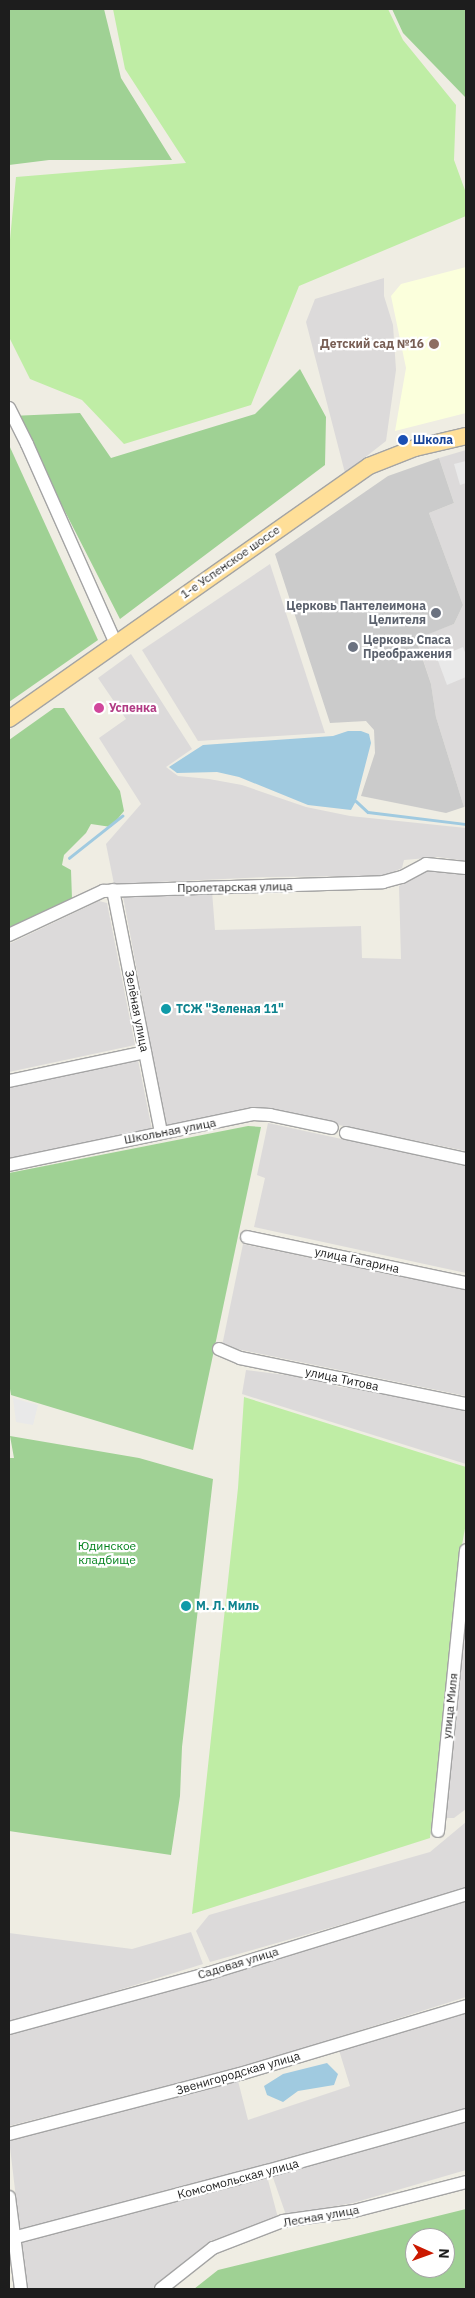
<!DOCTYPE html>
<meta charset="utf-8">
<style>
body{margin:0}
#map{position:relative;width:475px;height:2298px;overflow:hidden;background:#efede3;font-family:"IBM Plex Sans",sans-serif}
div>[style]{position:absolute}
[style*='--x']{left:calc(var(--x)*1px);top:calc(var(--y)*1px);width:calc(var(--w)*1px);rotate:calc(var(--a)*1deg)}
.residential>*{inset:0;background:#dcdada}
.education>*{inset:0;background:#fbffdc}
.religious>*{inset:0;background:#cbcbcb}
.grass>*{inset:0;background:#bfeda5}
.forest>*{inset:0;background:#9fd194}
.parking>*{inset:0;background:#e9e9e9}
.water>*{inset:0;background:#a0cae0}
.stream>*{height:2.5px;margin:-1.25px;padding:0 1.25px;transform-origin:1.25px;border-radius:1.25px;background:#a0cae0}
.roads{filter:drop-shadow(1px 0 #a4a4a4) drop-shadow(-1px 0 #a4a4a4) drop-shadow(0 1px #a4a4a4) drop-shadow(0 -1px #a4a4a4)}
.minor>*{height:12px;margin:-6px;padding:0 6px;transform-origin:6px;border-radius:6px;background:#fff}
.major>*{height:16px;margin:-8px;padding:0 8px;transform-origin:8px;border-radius:8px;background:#ffdf98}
.dots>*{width:14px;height:14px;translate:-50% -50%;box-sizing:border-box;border:2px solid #fff;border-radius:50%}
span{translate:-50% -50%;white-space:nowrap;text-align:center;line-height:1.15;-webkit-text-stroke:4.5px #fff;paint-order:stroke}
.education-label{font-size:12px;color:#785e54;font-weight:700}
.right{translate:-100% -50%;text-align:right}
.transit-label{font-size:12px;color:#164399;font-weight:700}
.left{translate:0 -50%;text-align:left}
.street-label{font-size:12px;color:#1d1d1d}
.worship-label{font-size:12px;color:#5b616d;font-weight:700}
.hotel-label{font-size:12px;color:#b23c85;font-weight:700}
.culture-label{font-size:12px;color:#0d838f;font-weight:700}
.park-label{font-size:12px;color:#04831e}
.frame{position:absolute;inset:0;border:10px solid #1d1d1d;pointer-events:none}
.north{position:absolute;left:405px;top:2228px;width:50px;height:50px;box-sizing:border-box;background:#fff;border:1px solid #a5a5a5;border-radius:50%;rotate:92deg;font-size:14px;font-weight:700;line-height:20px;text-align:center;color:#1d1d1d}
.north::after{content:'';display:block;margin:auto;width:18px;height:22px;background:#cb1900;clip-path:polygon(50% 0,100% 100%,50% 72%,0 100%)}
</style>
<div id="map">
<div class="residential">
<div style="clip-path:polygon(384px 278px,384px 296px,393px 325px,396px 370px,386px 441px,345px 473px,306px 322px,315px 299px)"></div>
<div style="clip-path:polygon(466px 450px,466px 806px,464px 807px,436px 717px,431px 684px,416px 638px,454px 624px,463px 605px,429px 513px,454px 503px,439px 458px)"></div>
<div style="clip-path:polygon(270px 564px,325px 733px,198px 741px,142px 650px)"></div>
<div style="clip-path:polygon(131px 654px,192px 749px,166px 767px,178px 776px,209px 779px,242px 785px,306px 807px,350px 816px,466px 828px,466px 861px,438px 857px,404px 860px,402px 868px,384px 876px,267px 877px,114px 884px,106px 844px,141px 804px,99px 738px,126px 719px,98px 678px)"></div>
<div style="clip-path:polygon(434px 869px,466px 873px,466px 1151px,275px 1112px,166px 1127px,123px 896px,212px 891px,215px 930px,361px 926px,362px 958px,401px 959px,399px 886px,424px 870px)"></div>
<div style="clip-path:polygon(99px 901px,107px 903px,135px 1045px,9px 1072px,9px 944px)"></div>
<div style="clip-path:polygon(138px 1060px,152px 1130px,9px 1159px,9px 1086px)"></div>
<div style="clip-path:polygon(268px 1123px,466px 1166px,466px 1273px,254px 1227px,265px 1178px,257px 1175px)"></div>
<div style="clip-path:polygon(243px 1244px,466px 1290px,466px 1396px,222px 1346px)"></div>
<div style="clip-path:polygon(246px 1370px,325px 1380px,339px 1387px,380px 1390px,466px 1410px,466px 1464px,242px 1394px)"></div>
<div style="clip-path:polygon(466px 1580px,466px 1809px,454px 1818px,444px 1818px)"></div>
<div style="clip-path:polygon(466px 1822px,466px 1889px,210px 1962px,196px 1931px,209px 1915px,430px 1852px)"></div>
<div style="clip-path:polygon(466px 1899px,466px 1997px,244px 2067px,9px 2126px,9px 2031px)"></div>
<div style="clip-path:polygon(191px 1932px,203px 1964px,9px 2024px,9px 1933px,132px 1949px)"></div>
<div style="clip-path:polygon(466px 2011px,466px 2110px,20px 2232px,9px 2139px,237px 2077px,248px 2120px,350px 2086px,338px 2047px)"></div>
<div style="clip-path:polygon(466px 2121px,466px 2170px,353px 2203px,286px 2215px,271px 2172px)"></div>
<div style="clip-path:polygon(267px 2176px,278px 2218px,210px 2241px,152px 2289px,26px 2289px,19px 2240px)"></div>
</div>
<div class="education">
<div style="clip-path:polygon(466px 267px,466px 413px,395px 431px,406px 368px,391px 296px,401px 284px)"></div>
</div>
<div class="religious">
<div style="clip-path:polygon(439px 458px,454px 503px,429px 513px,463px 605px,454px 624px,416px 639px,431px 684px,436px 717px,464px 807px,446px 813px,361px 796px,375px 753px,374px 730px,366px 721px,330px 723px,275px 554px,388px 476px)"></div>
</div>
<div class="grass">
<div style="clip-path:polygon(113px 9px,388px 9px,403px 40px,456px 105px,454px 160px,466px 193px,466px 216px,299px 286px,251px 405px,124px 444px,82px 400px,30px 379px,9px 337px,9px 250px,16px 177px,186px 163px,125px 69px)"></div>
<div style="clip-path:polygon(244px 1397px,466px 1467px,466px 1523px,460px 1556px,430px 1838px,192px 1914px,238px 1488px)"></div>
</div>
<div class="forest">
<div style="clip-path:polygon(9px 9px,104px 9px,121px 78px,172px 160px,49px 160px,9px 165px)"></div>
<div style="clip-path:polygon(392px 9px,466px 9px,466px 102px,465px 97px,403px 33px)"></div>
<div style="clip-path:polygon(300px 369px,326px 417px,325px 465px,120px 619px,30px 443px,11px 416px,80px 413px,111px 458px,255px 414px)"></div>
<div style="clip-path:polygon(9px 445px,98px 640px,9px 702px)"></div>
<div style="clip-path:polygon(54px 708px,64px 708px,120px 791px,124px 811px,111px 827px,91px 824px,86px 833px,64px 855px,62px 865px,71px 870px,72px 899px,9px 931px,9px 740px)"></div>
<div style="clip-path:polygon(248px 1126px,261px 1127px,193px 1450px,11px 1395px,9px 1383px,9px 1173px)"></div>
<div style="clip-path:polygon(10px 1436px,139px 1458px,213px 1479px,182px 1747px,180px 1796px,171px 1855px,9px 1831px,9px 1458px,14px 1458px)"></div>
<div style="clip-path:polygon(evenodd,466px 2209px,466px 2289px,194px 2289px,218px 2270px,466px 2209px,415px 2238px,445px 2238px,445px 2268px,415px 2268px,415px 2238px)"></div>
</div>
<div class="parking">
<div style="clip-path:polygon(466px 461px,466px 483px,460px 485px,454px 464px)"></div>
<div style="clip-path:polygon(463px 647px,466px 655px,466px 677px,447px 685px,437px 658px)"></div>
<div style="clip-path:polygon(13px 1398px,38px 1405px,33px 1425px,16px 1422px)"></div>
</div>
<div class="water">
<div style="clip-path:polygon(348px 731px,361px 731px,369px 734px,371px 743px,356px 801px,351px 810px,308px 805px,239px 777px,217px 772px,177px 773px,169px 767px,203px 745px,333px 736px)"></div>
<div style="clip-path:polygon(327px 2063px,338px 2074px,334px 2085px,298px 2091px,283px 2102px,267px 2095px,264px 2086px,283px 2074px)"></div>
</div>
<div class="stream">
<div style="--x:356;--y:801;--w:16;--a:43"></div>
<div style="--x:368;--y:812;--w:99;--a:7"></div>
<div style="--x:69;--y:858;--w:68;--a:-38.4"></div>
</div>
<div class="roads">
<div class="minor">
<div style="--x:9;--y:408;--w:40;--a:63.4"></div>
<div style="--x:27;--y:444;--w:219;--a:66"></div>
<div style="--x:113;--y:890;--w:247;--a:78.8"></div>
<div style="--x:9;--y:935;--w:104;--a:-25.1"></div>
<div style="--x:103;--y:891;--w:280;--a:-1.8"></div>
<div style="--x:383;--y:882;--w:20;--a:-15"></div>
<div style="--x:402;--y:877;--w:27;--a:-28"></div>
<div style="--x:426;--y:864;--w:40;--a:5.7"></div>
<div style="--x:9;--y:1081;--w:139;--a:-12"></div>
<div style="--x:346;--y:1133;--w:123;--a:12.2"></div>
<div style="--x:9;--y:1165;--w:249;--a:-11.8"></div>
<div style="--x:253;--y:1114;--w:17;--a:3"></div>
<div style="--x:270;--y:1115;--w:63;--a:11.8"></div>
<div style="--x:247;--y:1237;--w:224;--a:11.9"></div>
<div style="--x:219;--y:1349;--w:23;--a:23"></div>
<div style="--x:240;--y:1358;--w:231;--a:11.5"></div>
<div style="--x:438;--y:1831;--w:282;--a:-84.3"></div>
<div style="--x:9;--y:2028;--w:208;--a:-15.3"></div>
<div style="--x:210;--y:1973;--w:268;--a:-17.1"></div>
<div style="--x:9;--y:2134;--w:239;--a:-14.6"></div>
<div style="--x:240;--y:2074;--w:236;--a:-16.7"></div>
<div style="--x:9;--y:2197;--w:93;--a:82.6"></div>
<div style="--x:9;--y:2239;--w:267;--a:-14.8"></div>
<div style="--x:267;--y:2171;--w:207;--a:-15.7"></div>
<div style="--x:161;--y:2289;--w:66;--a:-38.3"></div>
<div style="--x:213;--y:2248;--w:75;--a:-21.1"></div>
<div style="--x:283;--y:2221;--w:72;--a:-8"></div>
<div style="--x:354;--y:2211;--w:116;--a:-14.5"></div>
</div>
<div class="major">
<div style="--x:9;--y:719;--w:440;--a:-35.1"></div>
<div style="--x:369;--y:466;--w:49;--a:-21.4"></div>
<div style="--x:415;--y:448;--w:52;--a:-13.2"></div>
</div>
</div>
<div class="dots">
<div style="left:434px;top:344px;background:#8d6e63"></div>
<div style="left:403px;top:440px;background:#1a4fb4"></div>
<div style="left:436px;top:613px;background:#6b7280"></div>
<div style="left:353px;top:647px;background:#6b7280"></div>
<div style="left:99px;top:708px;background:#d1479c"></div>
<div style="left:166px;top:1009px;background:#0f9aa8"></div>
<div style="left:186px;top:1606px;background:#0f9aa8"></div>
</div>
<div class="education-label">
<span class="right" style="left:424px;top:344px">Детский сад №16</span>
</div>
<div class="transit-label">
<span class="left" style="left:413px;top:440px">Школа</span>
</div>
<div class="street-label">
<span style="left:230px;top:562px;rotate:-35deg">1-е Успенское шоссе</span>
<span style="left:235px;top:887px;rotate:-1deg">Пролетарская улица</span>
<span style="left:137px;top:1011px;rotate:79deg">Зелёная улица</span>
<span style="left:170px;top:1131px;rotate:-11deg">Школьная улица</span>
<span style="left:357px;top:1260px;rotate:12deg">улица Гагарина</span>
<span style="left:342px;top:1379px;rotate:12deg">улица Титова</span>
<span style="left:450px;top:1706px;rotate:-84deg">улица Миля</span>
<span style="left:238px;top:1963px;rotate:-17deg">Садовая улица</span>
<span style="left:238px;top:2073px;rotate:-16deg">Звенигородская улица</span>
<span style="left:238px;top:2179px;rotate:-15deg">Комсомольская улица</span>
<span style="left:321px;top:2216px;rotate:-10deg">Лесная улица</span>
</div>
<div class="worship-label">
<span class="right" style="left:426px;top:613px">Церковь Пантелеимона<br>Целителя</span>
<span class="left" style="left:363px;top:647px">Церковь Спаса<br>Преображения</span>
</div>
<div class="hotel-label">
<span class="left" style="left:109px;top:708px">Успенка</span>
</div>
<div class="culture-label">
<span class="left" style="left:176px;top:1009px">ТСЖ "Зеленая 11"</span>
<span class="left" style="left:196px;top:1606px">М. Л. Миль</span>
</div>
<div class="park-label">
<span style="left:107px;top:1553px">Юдинское<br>кладбище</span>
</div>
<div class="frame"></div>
<div class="north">N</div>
</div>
